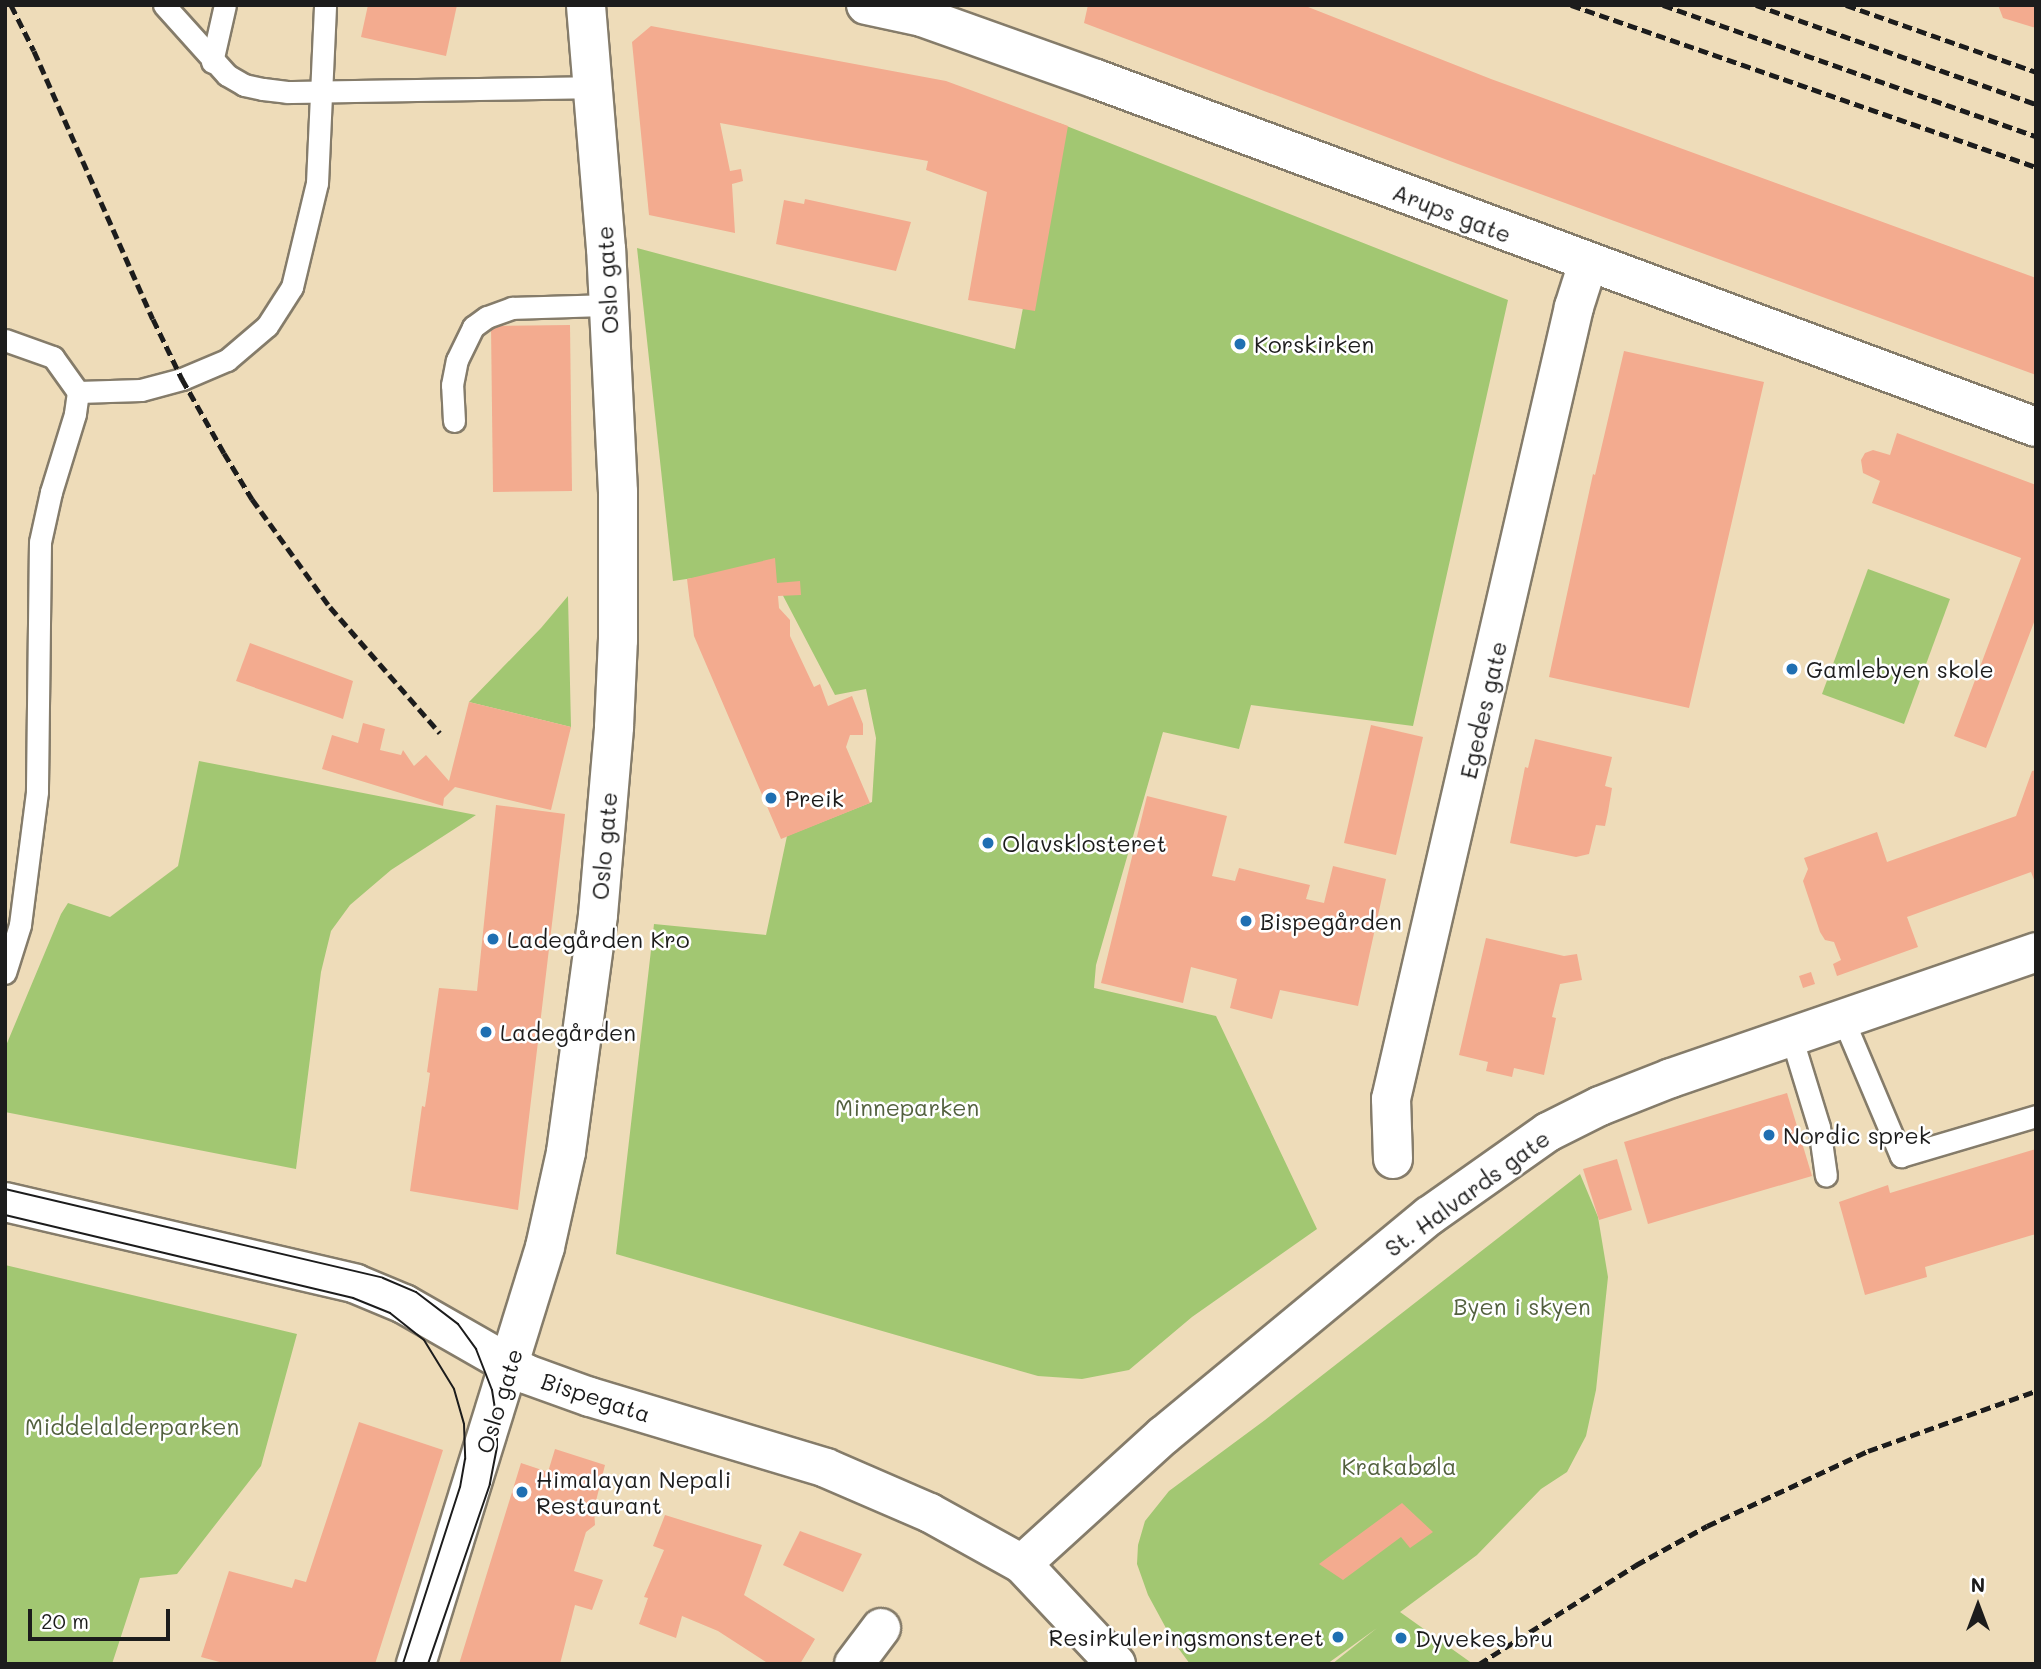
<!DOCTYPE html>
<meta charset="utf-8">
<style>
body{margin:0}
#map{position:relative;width:2041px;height:1669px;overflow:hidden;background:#eedcb9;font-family:Mali,sans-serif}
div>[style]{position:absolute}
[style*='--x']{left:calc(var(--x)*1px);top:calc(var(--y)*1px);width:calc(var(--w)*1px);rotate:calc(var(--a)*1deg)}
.green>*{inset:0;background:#a2c772}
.building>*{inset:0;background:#f3ab8f}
.roads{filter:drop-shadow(2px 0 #857c6a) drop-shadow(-2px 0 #857c6a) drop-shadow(0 2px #857c6a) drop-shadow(0 -2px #857c6a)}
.service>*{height:21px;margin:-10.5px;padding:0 10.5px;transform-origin:10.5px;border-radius:10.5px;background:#fff}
.minor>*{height:38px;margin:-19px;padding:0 19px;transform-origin:19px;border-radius:19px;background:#fff}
.tertiary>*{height:38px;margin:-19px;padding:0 19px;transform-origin:19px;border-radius:19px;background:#fff}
.tram>*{height:2px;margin:-1px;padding:0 1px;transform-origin:1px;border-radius:1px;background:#1c1c1c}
.rail>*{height:5px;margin-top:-2.5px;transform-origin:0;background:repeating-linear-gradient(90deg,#1c1c1c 0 10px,transparent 0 15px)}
.dots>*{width:19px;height:19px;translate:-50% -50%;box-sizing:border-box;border:4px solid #fff;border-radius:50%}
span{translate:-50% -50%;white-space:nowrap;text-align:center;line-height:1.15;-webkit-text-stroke:5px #fff;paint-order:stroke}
.street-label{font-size:23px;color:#1c1c1c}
.poi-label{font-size:23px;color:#1c1c1c}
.left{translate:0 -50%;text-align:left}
.right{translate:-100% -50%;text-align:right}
.park-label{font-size:23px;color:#52603e}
.frame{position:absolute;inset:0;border:7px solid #1c1c1c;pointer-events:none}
.north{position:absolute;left:1943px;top:1571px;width:70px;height:70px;-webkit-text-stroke:5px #fff;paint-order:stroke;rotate:0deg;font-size:19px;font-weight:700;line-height:28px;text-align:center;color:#1c1c1c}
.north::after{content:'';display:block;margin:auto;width:24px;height:32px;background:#1c1c1c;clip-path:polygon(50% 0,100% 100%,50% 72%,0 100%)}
.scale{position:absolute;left:28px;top:1609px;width:142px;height:32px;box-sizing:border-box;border:4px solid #1c1c1c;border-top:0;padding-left:9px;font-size:21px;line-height:24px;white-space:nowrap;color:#1c1c1c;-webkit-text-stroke:5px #fff;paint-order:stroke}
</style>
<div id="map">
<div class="green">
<div style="clip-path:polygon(1059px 123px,1508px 300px,1413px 726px,1251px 705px,1239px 749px,1163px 732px,1096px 965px,1094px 988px,1216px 1016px,1317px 1229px,1192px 1317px,1129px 1370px,1082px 1379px,1038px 1376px,616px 1254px,654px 924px,766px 935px,787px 836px,872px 802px,876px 738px,866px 689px,835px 695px,768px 567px,673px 581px,637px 248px,1015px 349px)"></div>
<div style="clip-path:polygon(1868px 569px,1950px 599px,1904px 724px,1822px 694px)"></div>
<div style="clip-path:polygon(568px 596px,571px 727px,469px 702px,541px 628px)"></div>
<div style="clip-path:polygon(199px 761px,476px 815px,391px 870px,350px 905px,331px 931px,321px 972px,296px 1169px,5px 1112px,5px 1048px,61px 914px,68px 903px,110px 917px,178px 866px)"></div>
<div style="clip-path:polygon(1580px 1174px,1598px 1217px,1608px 1277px,1596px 1390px,1586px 1436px,1567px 1472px,1541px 1489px,1477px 1555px,1400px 1612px,1473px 1664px,1332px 1664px,1377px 1628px,1327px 1664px,1190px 1664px,1173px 1641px,1148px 1595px,1137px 1564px,1138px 1545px,1145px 1521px,1169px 1491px,1265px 1420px)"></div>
<div style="clip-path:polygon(5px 1265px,297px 1334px,261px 1466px,177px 1574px,140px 1578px,112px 1664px,5px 1664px)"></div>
</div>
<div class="building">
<div style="clip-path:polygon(368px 5px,457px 5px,446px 56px,361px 37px)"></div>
<div style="clip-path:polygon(1088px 5px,1303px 5px,1491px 79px,2036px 278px,2036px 375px,1458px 164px,1084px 23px)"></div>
<div style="clip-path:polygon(1998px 5px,2036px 5px,2036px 28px,2003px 18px)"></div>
<div style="clip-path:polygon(651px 26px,946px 81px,1068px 126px,1035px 311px,968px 300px,987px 192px,926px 170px,928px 161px,720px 123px,730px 171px,741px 169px,743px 181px,732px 184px,735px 233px,649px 215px,632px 42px)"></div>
<div style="clip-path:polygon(805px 199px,911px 222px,896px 271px,776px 244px,784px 200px,804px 204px)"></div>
<div style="clip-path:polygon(570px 325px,572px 491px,493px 492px,491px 326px)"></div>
<div style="clip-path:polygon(1624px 351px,1764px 382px,1689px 708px,1549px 677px,1593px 474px,1595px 475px)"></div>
<div style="clip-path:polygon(1897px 433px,2036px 485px,2036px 617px,1986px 748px,1954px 736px,2021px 558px,1872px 503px,1880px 481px,1863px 473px,1861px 460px,1865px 453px,1873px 450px,1890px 455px)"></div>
<div style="clip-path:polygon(775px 558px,777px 583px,800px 581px,801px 595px,778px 596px,779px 608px,790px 620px,790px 636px,814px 687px,820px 684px,828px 706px,852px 696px,863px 724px,863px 735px,850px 735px,846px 747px,870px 803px,781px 839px,694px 636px,687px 579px)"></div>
<div style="clip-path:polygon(250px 643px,353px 681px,343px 719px,236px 681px)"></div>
<div style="clip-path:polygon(469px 702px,571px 727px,551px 810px,455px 787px,444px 798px,443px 806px,322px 769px,332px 735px,358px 743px,363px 723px,385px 729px,380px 750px,401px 755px,403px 750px,414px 766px,426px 755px,449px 781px)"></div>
<div style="clip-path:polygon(1371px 725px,1423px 737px,1396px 855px,1344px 843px)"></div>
<div style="clip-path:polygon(1535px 739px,1612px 757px,1605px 786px,1612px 788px,1608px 812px,1605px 826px,1596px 825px,1589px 854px,1576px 857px,1510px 843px,1525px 767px,1528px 768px)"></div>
<div style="clip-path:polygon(2036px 770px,2036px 885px,2031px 872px,1907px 917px,1918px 947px,1837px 976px,1833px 964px,1841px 960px,1834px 942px,1825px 940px,1820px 932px,1803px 881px,1808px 869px,1804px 858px,1877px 832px,1887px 862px,2016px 816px,2032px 771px)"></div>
<div style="clip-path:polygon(1147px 796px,1227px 816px,1212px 876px,1235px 881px,1239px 868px,1310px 885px,1306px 899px,1324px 903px,1333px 866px,1386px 879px,1358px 1006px,1280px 990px,1272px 1019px,1230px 1008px,1237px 979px,1191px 967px,1183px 1003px,1101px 983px)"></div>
<div style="clip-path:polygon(496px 805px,565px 814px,518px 1210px,410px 1191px,422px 1106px,425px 1107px,430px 1073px,427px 1072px,439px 988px,477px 991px)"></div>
<div style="clip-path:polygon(1486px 938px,1564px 956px,1577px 954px,1582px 980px,1560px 984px,1552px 1017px,1556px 1018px,1544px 1075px,1514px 1068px,1512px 1077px,1486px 1071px,1488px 1062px,1459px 1055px)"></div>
<div style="clip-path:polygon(1811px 972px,1815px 984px,1803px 988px,1799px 976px)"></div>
<div style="clip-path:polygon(1787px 1093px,1812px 1176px,1648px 1224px,1624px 1142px)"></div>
<div style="clip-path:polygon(2036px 1149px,2036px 1234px,1925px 1267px,1927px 1277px,1865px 1295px,1839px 1202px,1888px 1185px,1890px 1193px)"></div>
<div style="clip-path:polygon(1617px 1159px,1632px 1210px,1599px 1220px,1583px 1169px)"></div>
<div style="clip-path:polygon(359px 1422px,443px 1450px,375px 1664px,227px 1664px,201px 1657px,229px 1571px,292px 1588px,295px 1579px,306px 1582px)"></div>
<div style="clip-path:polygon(555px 1449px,605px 1465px,594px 1509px,595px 1525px,586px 1532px,574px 1571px,603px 1580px,592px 1610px,575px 1605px,560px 1664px,459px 1664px,521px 1463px,548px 1472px)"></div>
<div style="clip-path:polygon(1402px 1503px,1433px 1532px,1410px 1548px,1401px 1537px,1343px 1580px,1319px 1564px)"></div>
<div style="clip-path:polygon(665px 1515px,762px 1545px,744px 1595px,815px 1639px,800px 1664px,769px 1664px,718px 1631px,682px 1616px,676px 1638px,639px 1624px,648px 1598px,644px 1597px,664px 1550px,653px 1546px)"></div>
<div style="clip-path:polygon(800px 1531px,862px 1554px,843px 1592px,783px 1565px)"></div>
</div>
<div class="roads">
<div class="service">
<div style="--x:164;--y:5;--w:94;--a:48"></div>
<div style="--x:227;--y:75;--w:20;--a:30"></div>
<div style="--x:244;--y:85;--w:19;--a:12"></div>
<div style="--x:263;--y:89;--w:24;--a:7"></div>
<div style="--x:287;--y:92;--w:306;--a:-0.9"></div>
<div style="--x:212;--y:62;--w:58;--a:-77.2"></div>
<div style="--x:5;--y:340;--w:51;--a:19.5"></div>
<div style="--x:53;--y:357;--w:43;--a:54.5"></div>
<div style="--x:78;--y:392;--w:22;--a:98"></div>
<div style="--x:75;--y:414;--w:82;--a:107.1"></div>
<div style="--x:51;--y:492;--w:51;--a:102.4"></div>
<div style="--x:40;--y:542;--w:250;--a:90.7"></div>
<div style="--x:37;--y:792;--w:134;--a:97.3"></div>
<div style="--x:20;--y:925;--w:50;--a:107.4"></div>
<div style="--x:78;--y:392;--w:63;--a:-1.8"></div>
<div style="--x:141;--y:390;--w:42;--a:-15"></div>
<div style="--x:182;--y:379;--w:49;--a:-22.9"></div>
<div style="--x:227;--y:360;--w:52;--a:-40.4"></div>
<div style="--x:267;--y:326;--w:46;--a:-57.3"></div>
<div style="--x:292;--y:287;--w:107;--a:-76.5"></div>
<div style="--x:317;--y:183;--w:178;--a:-87.4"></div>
<div style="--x:454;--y:421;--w:36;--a:-93"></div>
<div style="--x:452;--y:385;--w:25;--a:-79"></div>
<div style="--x:457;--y:360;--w:37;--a:-64"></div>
<div style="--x:473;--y:327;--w:17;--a:-36"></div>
<div style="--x:487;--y:317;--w:27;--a:-20"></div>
<div style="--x:512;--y:308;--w:97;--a:-1.8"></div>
<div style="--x:1843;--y:1019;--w:149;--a:67.1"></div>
<div style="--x:1901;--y:1156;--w:141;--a:-16.5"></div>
<div style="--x:1791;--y:1036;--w:95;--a:72.9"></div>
<div style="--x:1819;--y:1127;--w:49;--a:81.9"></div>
</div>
<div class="minor">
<div style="--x:866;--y:5;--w:57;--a:12.1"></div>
<div style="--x:922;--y:17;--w:185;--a:19.6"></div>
<div style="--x:1096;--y:79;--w:1002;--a:20.32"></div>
<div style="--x:1393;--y:1159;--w:60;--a:-91.9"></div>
<div style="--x:1391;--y:1099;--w:813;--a:-76.99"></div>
<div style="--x:1574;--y:307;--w:46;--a:-72.3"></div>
<div style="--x:5;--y:1202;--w:360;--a:13.1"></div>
<div style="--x:356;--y:1284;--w:52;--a:22.6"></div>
<div style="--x:404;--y:1304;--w:141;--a:29.8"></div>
<div style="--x:526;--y:1374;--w:68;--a:19.8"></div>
<div style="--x:590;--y:1397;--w:246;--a:16.7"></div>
<div style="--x:826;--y:1468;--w:113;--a:23.4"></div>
<div style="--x:930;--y:1513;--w:105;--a:29"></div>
<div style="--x:854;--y:1664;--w:45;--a:-53.1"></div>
</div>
<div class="tertiary">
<div style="--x:416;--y:1664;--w:436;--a:-72.8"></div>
<div style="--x:545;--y:1247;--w:97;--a:-77.5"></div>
<div style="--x:566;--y:1152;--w:239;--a:-82.3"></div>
<div style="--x:598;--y:915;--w:189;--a:-85.1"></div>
<div style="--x:614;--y:727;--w:87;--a:-87.4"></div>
<div style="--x:618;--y:640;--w:148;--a:-90"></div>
<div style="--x:618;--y:492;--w:243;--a:-92.8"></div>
<div style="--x:606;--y:249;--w:245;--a:-94.7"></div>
<div style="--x:1116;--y:1664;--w:137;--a:-133.2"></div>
<div style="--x:1022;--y:1564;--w:192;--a:-42.3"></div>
<div style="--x:1164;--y:1435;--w:344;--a:-39.6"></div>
<div style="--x:1429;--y:1216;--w:146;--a:-35.2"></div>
<div style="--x:1548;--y:1132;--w:58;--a:-26.6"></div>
<div style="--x:1600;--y:1106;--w:76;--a:-21.5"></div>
<div style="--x:1671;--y:1078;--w:386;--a:-19"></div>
</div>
</div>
<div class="tram">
<div style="--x:5;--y:1189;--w:388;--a:13.2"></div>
<div style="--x:383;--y:1278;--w:36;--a:23"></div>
<div style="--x:416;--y:1292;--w:53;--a:37.3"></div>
<div style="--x:458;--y:1324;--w:31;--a:54"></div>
<div style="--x:476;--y:1349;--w:44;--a:68.7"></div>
<div style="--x:492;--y:1390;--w:31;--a:81"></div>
<div style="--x:497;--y:1421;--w:26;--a:90"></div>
<div style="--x:497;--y:1447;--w:38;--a:101"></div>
<div style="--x:490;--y:1484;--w:190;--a:109"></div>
<div style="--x:5;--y:1215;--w:358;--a:13.4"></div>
<div style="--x:353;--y:1298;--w:40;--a:22"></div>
<div style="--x:390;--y:1313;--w:43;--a:38.5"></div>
<div style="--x:424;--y:1340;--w:57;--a:58.5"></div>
<div style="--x:454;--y:1389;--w:36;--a:74"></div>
<div style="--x:464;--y:1424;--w:35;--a:88"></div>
<div style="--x:465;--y:1459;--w:28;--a:100"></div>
<div style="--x:460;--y:1487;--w:186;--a:107.9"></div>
</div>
<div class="rail">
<div style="--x:11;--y:5;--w:51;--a:63.4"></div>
<div style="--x:34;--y:51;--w:293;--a:66.1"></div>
<div style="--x:153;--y:319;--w:67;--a:64.2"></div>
<div style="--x:182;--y:379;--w:85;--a:60.4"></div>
<div style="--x:224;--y:453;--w:54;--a:58.7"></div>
<div style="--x:252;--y:499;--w:133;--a:54.2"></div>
<div style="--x:330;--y:607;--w:167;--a:48.9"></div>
<div style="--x:1571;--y:5;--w:492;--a:19.2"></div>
<div style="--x:1663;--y:5;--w:395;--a:19.4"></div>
<div style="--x:1756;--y:5;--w:297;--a:19.5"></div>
<div style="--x:1846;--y:5;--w:201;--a:19.4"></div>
<div style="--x:1479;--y:1664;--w:186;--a:-32.2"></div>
<div style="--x:1636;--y:1565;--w:81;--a:-28.8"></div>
<div style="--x:1707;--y:1526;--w:178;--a:-25"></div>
<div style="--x:1868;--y:1451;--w:178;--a:-19.7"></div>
</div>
<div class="dots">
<div style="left:1240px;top:344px;background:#1f6fb2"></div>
<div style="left:1792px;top:669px;background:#1f6fb2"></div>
<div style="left:771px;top:798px;background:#1f6fb2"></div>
<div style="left:988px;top:843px;background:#1f6fb2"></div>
<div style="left:1246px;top:921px;background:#1f6fb2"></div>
<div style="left:493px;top:939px;background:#1f6fb2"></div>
<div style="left:486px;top:1032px;background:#1f6fb2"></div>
<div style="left:1769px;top:1135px;background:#1f6fb2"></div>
<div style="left:522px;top:1492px;background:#1f6fb2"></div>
<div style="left:1338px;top:1637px;background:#1f6fb2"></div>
<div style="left:1401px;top:1638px;background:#1f6fb2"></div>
</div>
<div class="street-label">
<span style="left:1452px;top:213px;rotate:21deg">Arups gate</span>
<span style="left:607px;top:280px;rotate:-93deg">Oslo gate</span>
<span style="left:1483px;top:710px;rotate:-77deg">Egedes gate</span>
<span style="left:604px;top:846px;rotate:-85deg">Oslo gate</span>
<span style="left:1467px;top:1193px;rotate:-36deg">St. Halvards gate</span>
<span style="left:596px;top:1397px;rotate:18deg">Bispegata</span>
<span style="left:499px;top:1401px;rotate:-73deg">Oslo gate</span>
</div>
<div class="poi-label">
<span class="left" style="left:1254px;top:344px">Korskirken</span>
<span class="left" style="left:1806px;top:669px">Gamlebyen skole</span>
<span class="left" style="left:785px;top:798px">Preik</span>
<span class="left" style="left:1002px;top:843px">Olavsklosteret</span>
<span class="left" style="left:1260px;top:921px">Bispegården</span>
<span class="left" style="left:507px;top:939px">Ladegården Kro</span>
<span class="left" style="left:500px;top:1032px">Ladegården</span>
<span class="left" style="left:1783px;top:1135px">Nordic sprek</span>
<span class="left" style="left:536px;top:1492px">Himalayan Nepali<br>Restaurant</span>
<span class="right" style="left:1324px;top:1637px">Resirkuleringsmonsteret</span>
<span class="left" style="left:1415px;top:1638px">Dyvekes bru</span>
</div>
<div class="park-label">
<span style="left:907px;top:1107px">Minneparken</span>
<span style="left:1522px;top:1306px">Byen i skyen</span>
<span style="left:132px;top:1426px">Middelalderparken</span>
<span style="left:1399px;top:1466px">Krakabøla</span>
</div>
<div class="frame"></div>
<div class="north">N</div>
<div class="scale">20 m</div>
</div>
